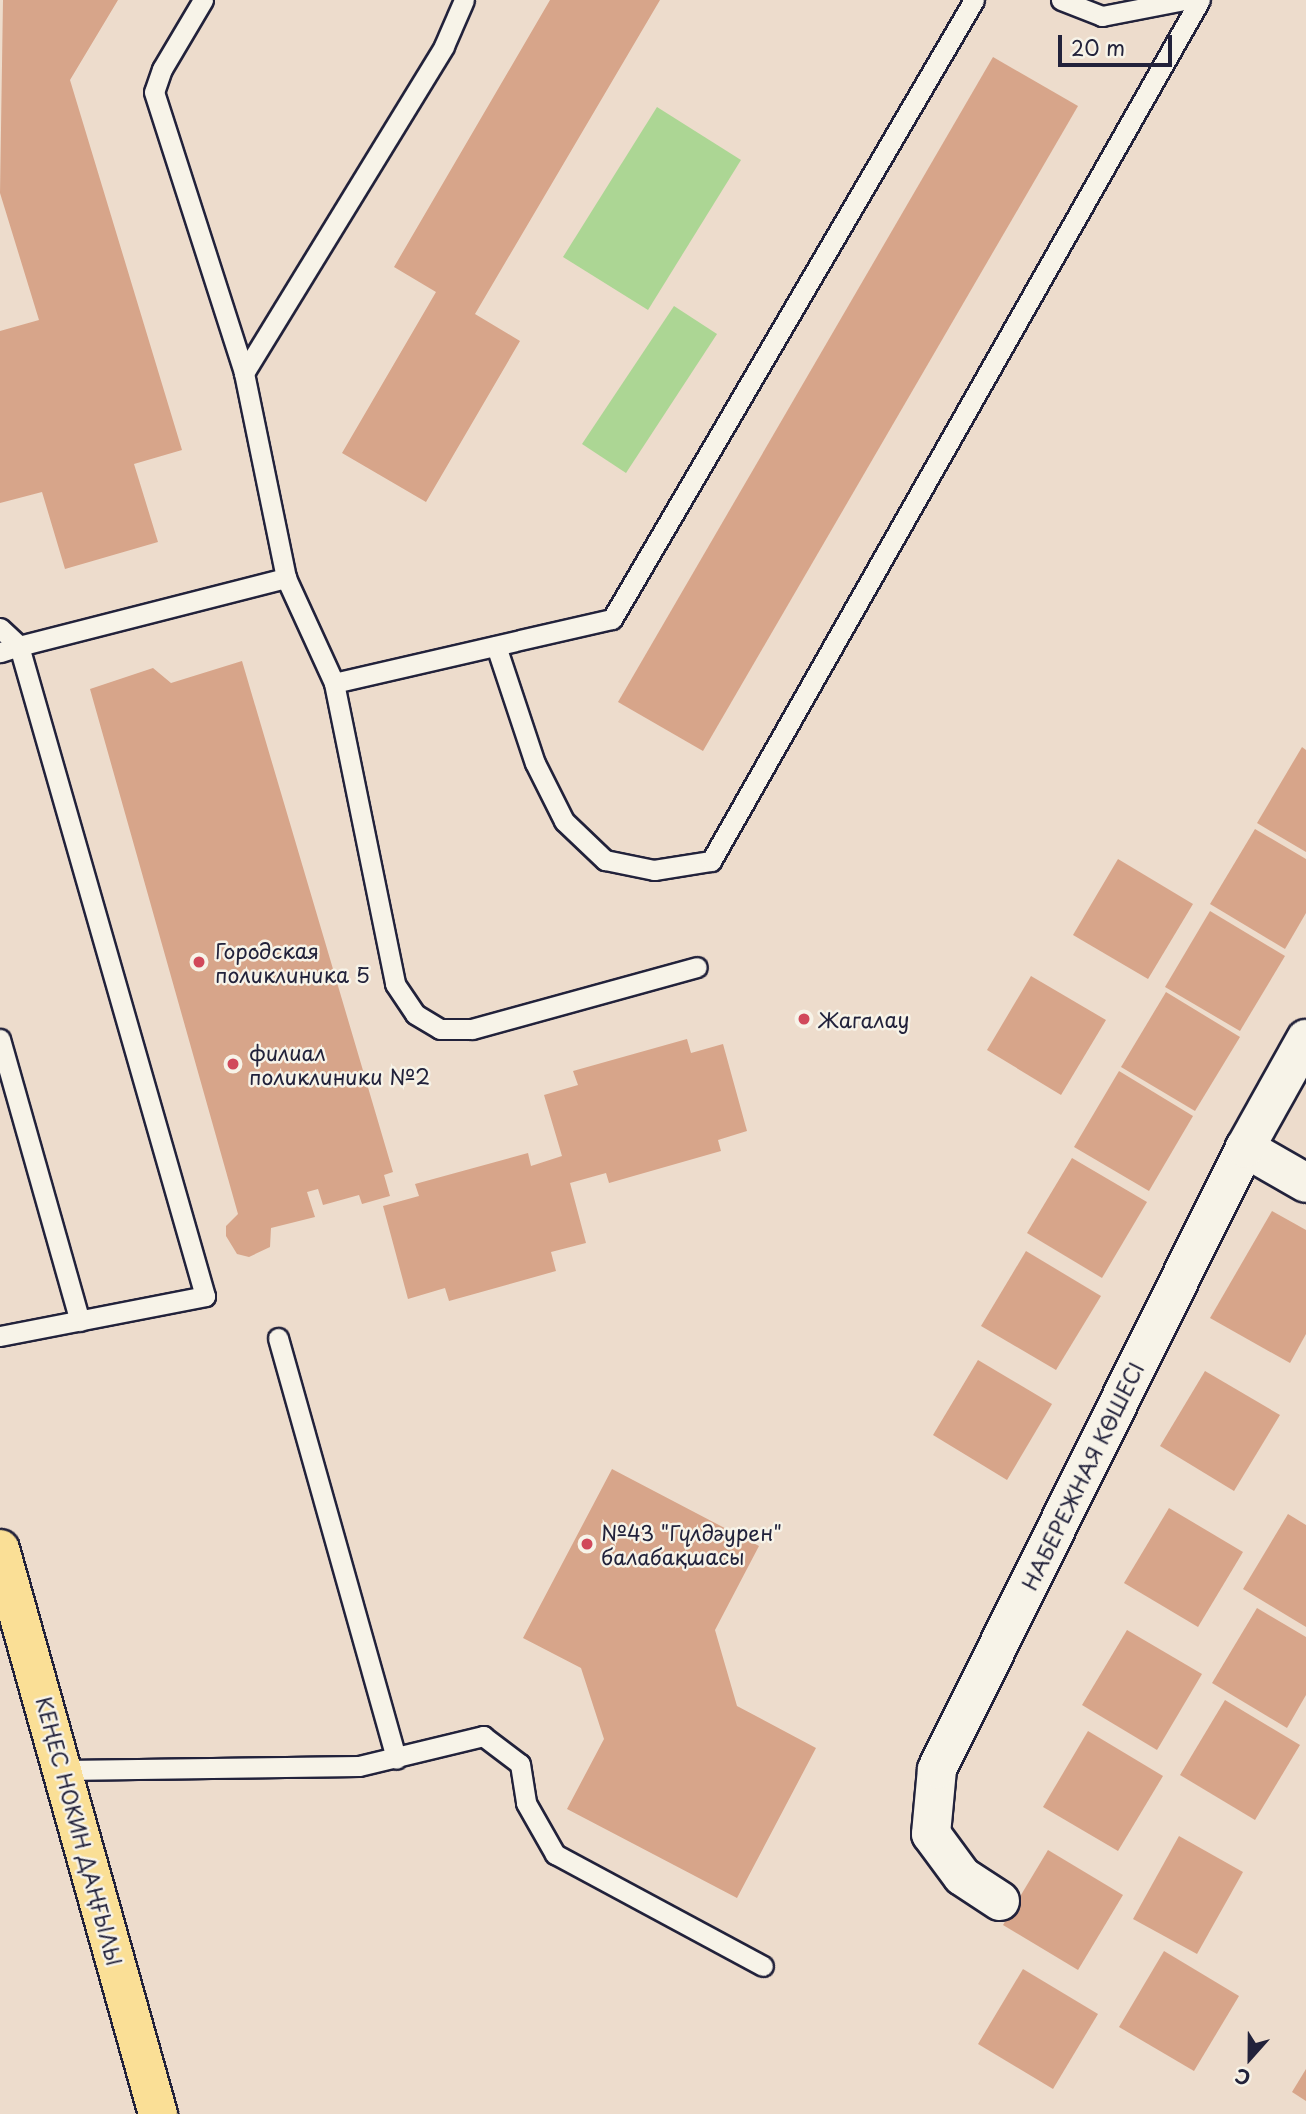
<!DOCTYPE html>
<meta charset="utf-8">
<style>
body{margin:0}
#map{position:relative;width:1306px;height:2114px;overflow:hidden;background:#eddccc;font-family:"Playpen Sans",sans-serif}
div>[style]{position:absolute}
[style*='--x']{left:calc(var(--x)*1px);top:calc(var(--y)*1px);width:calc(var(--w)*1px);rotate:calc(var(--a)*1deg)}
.green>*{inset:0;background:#acd694}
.building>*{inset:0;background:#d7a58a}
.roads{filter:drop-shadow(2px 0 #22223b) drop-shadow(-2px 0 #22223b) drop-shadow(0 2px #22223b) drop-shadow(0 -2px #22223b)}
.service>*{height:19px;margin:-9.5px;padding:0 9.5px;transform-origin:9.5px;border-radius:9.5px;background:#f7f3e8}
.minor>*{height:38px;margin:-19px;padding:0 19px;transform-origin:19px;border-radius:19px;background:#f7f3e8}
.trunk>*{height:38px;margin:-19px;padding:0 19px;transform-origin:19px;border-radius:19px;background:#fadf96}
.dots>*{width:19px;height:19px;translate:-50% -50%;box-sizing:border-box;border:4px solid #f7f3e8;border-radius:50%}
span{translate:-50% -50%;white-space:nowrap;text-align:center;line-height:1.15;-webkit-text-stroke:5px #f7f3e8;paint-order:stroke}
.poi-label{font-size:21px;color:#22223b}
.left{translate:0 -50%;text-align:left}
.street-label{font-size:21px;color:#22223b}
.north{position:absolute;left:1215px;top:2023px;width:70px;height:70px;-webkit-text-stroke:5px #f7f3e8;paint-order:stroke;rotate:201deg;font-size:19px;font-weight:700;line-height:28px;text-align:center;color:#22223b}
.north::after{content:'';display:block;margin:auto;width:24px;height:32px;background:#22223b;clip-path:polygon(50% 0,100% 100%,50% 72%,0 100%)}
.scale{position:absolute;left:1058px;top:35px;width:114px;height:32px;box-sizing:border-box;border:4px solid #22223b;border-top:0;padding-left:9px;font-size:21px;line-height:24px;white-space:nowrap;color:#22223b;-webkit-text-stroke:5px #f7f3e8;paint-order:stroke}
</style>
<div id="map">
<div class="green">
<div style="clip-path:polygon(657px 107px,741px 160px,648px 310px,563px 257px)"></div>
<div style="clip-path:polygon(674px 306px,717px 334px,626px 473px,582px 444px)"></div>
</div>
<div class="building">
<div style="clip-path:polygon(3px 0,118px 0,70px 80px,182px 450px,134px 464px,158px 542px,65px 569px,42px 492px,0 503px,0 331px,39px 320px,0 193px)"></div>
<div style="clip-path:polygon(550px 0,660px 0,475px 314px,520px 341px,426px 502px,342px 453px,436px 292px,394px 267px)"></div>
<div style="clip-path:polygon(993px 57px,1078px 106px,703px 751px,618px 702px)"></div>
<div style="clip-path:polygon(242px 661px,393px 1172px,384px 1175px,390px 1196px,362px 1204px,359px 1195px,323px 1205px,318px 1189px,307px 1192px,315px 1217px,271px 1228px,270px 1247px,249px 1257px,237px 1254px,226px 1236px,226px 1226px,238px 1214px,90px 689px,153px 668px,171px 683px)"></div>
<div style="clip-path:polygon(1302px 747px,1306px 750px,1306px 852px,1257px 823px)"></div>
<div style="clip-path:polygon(1255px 829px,1306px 859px,1306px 913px,1285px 949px,1210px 904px)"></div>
<div style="clip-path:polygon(1118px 859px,1193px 904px,1148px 979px,1073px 935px)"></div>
<div style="clip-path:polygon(1210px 911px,1285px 956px,1240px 1031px,1165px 987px)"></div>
<div style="clip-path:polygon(1031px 976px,1106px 1020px,1061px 1095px,987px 1050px)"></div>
<div style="clip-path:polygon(1166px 992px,1240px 1037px,1195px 1111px,1121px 1067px)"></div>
<div style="clip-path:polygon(687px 1039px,691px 1053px,723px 1044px,747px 1131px,718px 1140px,721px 1151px,609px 1183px,606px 1173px,570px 1183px,586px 1243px,551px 1252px,556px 1271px,449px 1301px,445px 1288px,408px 1299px,383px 1206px,419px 1196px,415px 1184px,528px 1153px,531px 1166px,562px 1156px,544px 1095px,578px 1085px,573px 1071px)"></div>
<div style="clip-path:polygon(1119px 1071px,1193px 1116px,1149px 1191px,1074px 1147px)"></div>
<div style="clip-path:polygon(1072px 1158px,1147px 1202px,1102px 1278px,1027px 1233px)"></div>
<div style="clip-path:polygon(1272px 1211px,1306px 1230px,1306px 1334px,1290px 1363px,1210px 1318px)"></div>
<div style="clip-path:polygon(1026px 1251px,1101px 1296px,1056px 1370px,981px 1326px)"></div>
<div style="clip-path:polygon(978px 1360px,1052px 1404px,1007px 1480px,933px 1435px)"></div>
<div style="clip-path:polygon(1205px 1371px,1280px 1415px,1234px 1491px,1160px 1446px)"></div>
<div style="clip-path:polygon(612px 1469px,759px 1546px,715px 1630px,737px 1706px,816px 1748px,737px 1898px,567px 1809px,604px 1739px,581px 1668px,523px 1638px)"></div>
<div style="clip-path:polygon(1169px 1508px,1243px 1552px,1198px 1627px,1124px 1583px)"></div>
<div style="clip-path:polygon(1288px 1514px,1306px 1525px,1306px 1627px,1243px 1589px)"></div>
<div style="clip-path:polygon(1257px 1608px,1306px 1637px,1306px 1695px,1287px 1728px,1212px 1683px)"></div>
<div style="clip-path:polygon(1127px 1630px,1202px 1674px,1157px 1750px,1082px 1705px)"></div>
<div style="clip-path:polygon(1225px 1700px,1300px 1745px,1255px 1820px,1180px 1775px)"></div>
<div style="clip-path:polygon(1088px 1731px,1163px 1776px,1118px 1851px,1043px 1807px)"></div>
<div style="clip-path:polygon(1179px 1836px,1243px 1872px,1197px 1954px,1133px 1919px)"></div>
<div style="clip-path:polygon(1048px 1850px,1123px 1895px,1078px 1970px,1003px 1925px)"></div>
<div style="clip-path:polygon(1164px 1951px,1239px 1996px,1194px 2071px,1119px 2027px)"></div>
<div style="clip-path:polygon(1023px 1969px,1098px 2014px,1053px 2089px,978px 2044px)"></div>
<div style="clip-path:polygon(1306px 2069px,1306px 2101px,1292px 2092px)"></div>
</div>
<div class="roads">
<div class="service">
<div style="--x:203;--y:0;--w:80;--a:120.7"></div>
<div style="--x:162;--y:69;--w:24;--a:109"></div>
<div style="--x:154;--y:92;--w:295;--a:72.2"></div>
<div style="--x:244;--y:373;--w:209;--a:78.4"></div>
<div style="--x:1061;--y:0;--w:44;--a:21.3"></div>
<div style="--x:1102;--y:16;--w:84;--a:-11"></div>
<div style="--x:244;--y:373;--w:383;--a:-58.5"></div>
<div style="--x:444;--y:46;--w:50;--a:-66.5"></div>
<div style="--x:0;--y:628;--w:26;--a:43"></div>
<div style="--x:19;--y:646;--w:20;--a:162"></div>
<div style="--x:496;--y:646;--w:123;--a:71.6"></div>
<div style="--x:535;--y:763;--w:65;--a:63.4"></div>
<div style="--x:564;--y:821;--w:57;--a:43.6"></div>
<div style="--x:605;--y:860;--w:50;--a:11.5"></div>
<div style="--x:654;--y:870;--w:58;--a:-9"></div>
<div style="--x:711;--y:861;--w:990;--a:-60.41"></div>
<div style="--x:334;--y:683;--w:307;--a:78.5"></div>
<div style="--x:395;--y:984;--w:36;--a:56"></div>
<div style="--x:415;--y:1014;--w:29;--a:31"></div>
<div style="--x:440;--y:1029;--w:32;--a:0"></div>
<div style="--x:472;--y:1029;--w:233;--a:-15.4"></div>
<div style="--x:0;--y:1039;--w:293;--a:74.2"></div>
<div style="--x:0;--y:1336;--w:209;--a:-11"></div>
<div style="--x:205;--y:1296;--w:676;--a:-105.97"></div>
<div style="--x:19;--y:646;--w:276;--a:-14.3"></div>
<div style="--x:286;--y:578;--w:115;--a:65.4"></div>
<div style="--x:334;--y:683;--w:285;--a:-13"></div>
<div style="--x:612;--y:619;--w:717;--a:-59.68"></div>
<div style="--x:278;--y:1338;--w:437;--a:74.3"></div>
<div style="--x:64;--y:1770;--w:295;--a:-0.8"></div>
<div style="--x:359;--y:1766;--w:128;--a:-13.6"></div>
<div style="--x:483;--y:1736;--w:46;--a:37.1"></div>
<div style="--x:520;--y:1764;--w:39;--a:81"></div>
<div style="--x:526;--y:1803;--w:59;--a:60.4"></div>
<div style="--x:555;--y:1854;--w:236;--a:28.3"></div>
</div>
<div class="minor">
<div style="--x:1245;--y:1148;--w:70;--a:29.8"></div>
<div style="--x:1000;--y:1901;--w:45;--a:-146.7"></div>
<div style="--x:962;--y:1876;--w:52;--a:-126.4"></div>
<div style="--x:931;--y:1834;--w:65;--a:-84.7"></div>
<div style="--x:937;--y:1769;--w:693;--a:-63.62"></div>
<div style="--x:1245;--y:1148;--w:125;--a:-60.8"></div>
</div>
<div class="trunk">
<div style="--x:0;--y:1549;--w:587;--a:74.38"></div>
</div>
</div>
<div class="dots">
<div style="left:199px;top:962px;background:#d1495b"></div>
<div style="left:804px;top:1019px;background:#d1495b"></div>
<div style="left:233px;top:1064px;background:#d1495b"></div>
<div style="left:587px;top:1544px;background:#d1495b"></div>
</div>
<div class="poi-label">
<span class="left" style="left:215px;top:962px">Городская<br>поликлиника 5</span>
<span class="left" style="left:818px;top:1019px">Жагалау</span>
<span class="left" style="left:249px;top:1064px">филиал<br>поликлиники №2</span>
<span class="left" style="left:601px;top:1544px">№43 "Гүлдәурен"<br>балабақшасы</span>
</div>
<div class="street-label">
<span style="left:1082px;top:1476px;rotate:-64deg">НАБЕРЕЖНАЯ КӨШЕСІ</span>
<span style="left:80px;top:1831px;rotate:75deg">КЕҢЕС НОКИН ДАҢҒЫЛЫ</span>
</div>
<div class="north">С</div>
<div class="scale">20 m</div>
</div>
